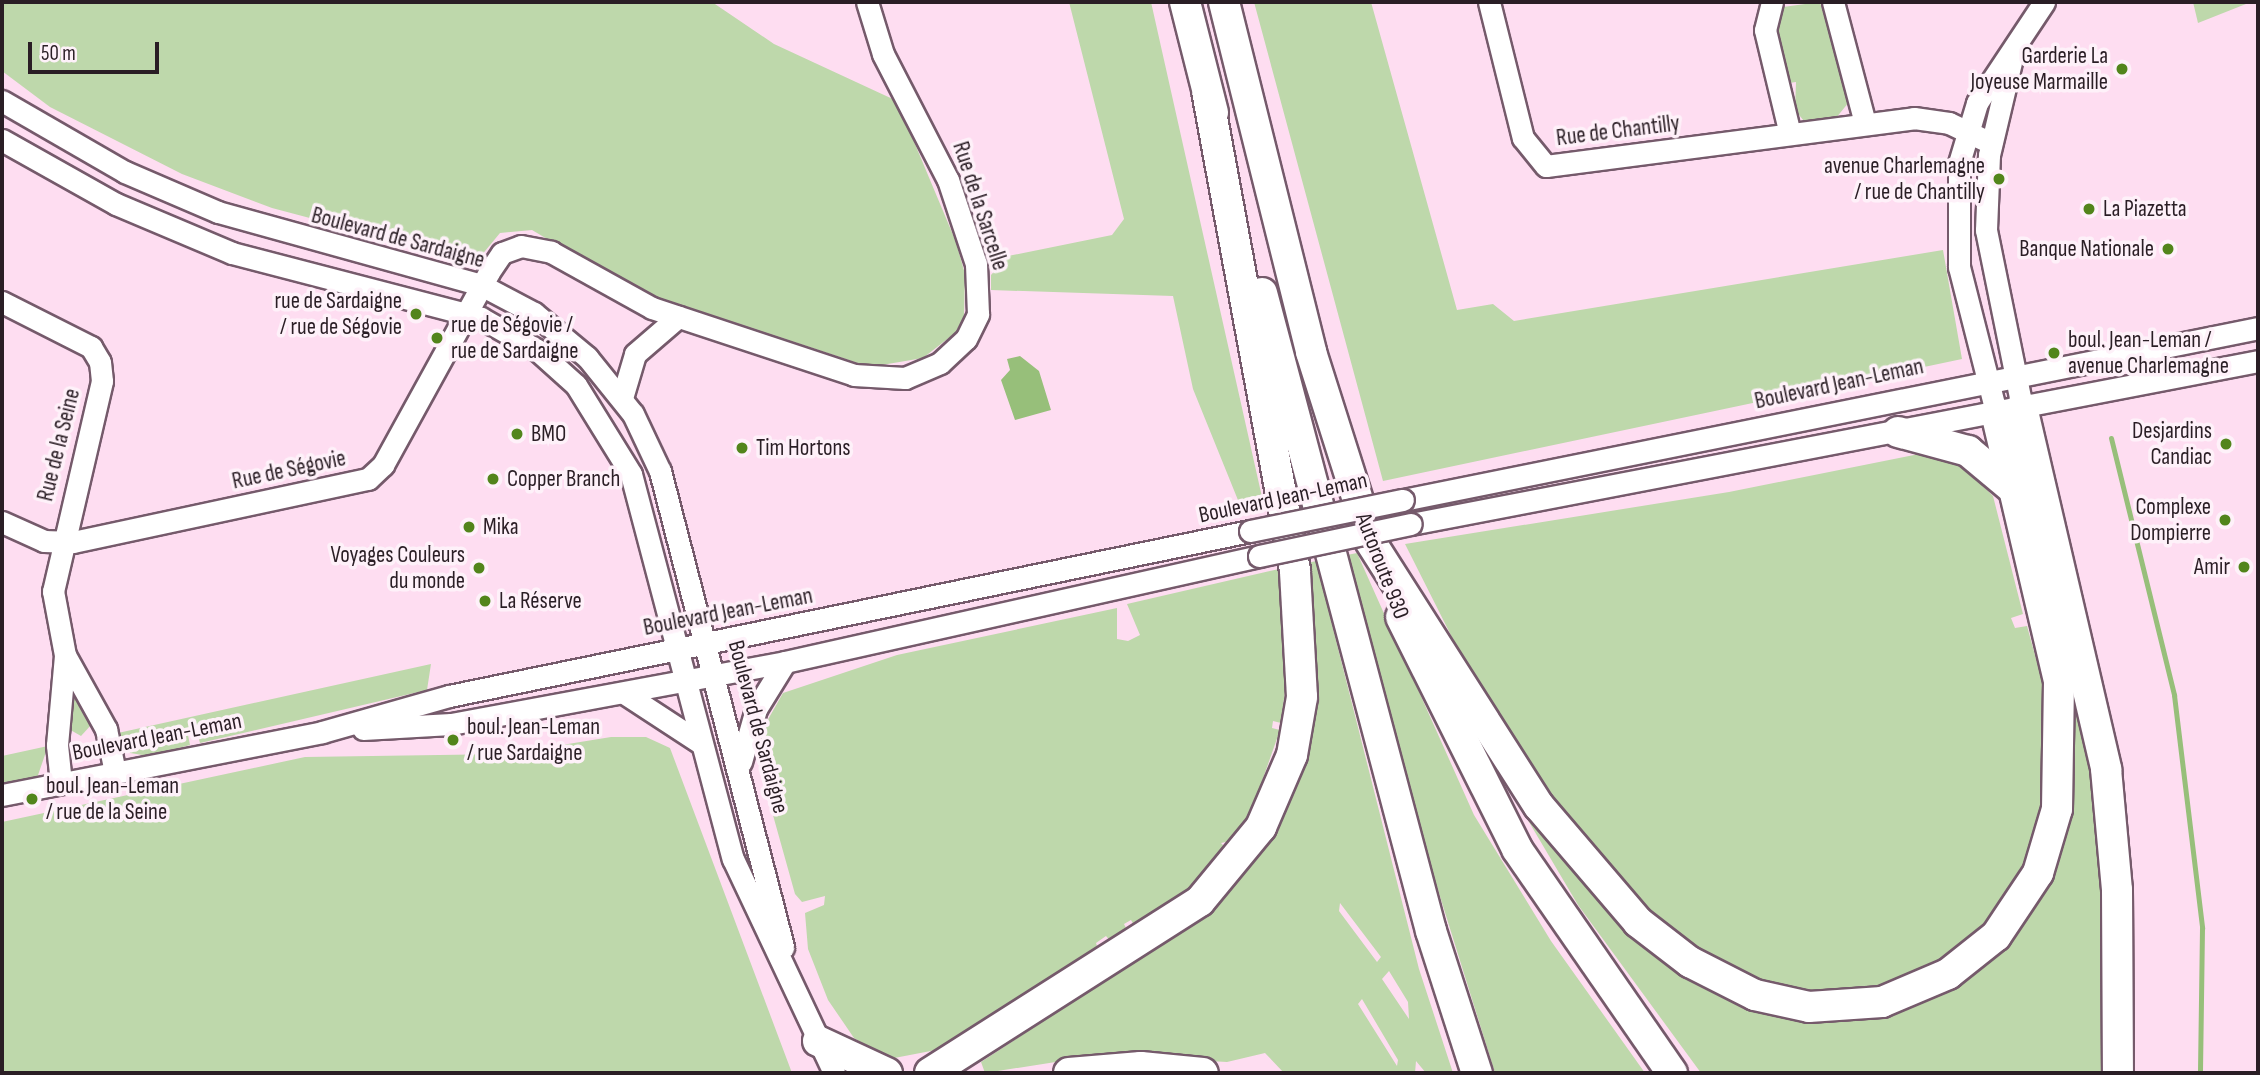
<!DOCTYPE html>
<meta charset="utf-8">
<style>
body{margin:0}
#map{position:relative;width:2260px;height:1075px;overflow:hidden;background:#feddf1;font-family:"Sofia Sans Condensed",sans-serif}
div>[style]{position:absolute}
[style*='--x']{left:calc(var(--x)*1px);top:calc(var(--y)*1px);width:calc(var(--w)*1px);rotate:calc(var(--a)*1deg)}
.green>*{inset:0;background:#bed8ab}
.water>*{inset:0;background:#97bf7a}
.stream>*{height:5px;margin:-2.5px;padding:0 2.5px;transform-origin:2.5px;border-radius:2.5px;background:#97bf7a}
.roads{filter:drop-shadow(2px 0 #755a6b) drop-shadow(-2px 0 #755a6b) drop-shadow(0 2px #755a6b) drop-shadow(0 -2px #755a6b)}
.minor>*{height:21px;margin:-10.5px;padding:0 10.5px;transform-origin:10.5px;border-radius:10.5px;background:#fff}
.highway>*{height:30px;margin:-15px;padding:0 15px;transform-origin:15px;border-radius:15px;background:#fff}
.bridges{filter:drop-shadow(2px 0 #755a6b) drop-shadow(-2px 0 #755a6b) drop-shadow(0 2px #755a6b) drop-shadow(0 -2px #755a6b)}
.minor-bridge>*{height:21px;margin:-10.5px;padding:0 10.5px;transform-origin:10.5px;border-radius:10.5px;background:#fff}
.dots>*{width:19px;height:19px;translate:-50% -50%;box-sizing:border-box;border:4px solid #fef1f9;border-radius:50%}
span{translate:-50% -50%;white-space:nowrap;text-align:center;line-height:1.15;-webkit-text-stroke:7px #fef1f9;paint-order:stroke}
.poi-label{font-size:23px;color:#2a1e25}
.right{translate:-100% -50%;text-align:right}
.left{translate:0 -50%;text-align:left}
.street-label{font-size:23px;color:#2a1e25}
.frame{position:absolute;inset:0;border:4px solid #2a1e25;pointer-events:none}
.scale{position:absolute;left:28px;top:42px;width:131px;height:32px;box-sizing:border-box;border:4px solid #2a1e25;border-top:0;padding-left:9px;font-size:21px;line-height:24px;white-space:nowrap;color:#2a1e25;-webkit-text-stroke:5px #fef1f9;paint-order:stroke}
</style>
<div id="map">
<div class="green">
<div style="clip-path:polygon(2px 2px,712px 2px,774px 44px,897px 101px,956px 242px,965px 274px,964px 317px,955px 333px,923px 358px,870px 367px,630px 288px,532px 230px,500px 233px,476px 262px,272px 208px,182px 174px,50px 107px,2px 71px)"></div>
<div style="clip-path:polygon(1069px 2px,1151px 2px,1264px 506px,1242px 510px,1193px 389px,1173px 296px,991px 290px,991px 275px,1008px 256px,1112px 235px,1124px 219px)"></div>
<div style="clip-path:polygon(1254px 2px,1371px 2px,1457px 310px,1493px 304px,1514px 321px,1943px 250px,1962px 359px,1383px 481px)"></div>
<div style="clip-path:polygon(1820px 2px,1849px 102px,1836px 118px,1804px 121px,1795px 110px,1796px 82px,1789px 83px,1774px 26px,1783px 7px)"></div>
<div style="clip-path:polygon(2193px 2px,2251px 2px,2198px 23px)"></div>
<div style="clip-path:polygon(1919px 454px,1957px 460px,1993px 496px,2023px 614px,2011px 618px,2015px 628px,2027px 626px,2046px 695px,2042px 822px,2007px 905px,1951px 960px,1862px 994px,1793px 993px,1725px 969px,1665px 930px,1568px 824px,1473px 679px,1405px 544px,1729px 492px)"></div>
<div style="clip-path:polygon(1357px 553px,1474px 815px,1551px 941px,1645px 1073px,1495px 1073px,1414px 813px,1347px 555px)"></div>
<div style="clip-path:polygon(evenodd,1316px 561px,1419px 969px,1453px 1073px,1426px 1073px,1416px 1061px,1415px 1073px,1284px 1073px,1265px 1053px,1227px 1062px,1100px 1055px,985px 1073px,981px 1062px,1204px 916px,1263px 850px,1283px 816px,1305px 753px,1303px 564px,1316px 561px,1340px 903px,1381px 957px,1377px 962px,1339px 911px,1340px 903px,1316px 561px,1389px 971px,1408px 1002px,1409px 1019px,1382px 979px,1389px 971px,1316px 561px,1362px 999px,1398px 1060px,1397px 1066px,1358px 1004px,1362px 999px)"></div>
<div style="clip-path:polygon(1279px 569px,1285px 691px,1281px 723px,1273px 721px,1272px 728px,1280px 730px,1253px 807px,1231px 841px,1221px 843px,1226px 848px,1213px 864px,1177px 899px,1135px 927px,1131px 920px,1124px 924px,1128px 932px,1111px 942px,1106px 936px,1096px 943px,1098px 949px,936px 1050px,889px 1059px,854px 1038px,828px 1000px,808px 949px,805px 913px,824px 905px,825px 896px,802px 902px,795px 894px,764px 783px,762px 730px,783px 693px,897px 655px,1117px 608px,1117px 639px,1128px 641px,1140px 635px,1127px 604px)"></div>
<div style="clip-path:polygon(2051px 600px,2102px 811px,2108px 1073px,1701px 1073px,1578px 905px,1499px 771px,1546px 831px,1760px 1010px,1970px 974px,2071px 789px,2073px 708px)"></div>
<div style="clip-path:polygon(431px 664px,427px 690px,200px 743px,196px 729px,187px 730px,190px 745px,149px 756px,130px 753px,118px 733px)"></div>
<div style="clip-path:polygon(74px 687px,92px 724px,81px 736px,67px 728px)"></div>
<div style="clip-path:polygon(611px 737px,646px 737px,670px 748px,792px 1073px,2px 1073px,2px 822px,305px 757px,506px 754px)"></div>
<div style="clip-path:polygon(48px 746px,37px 778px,2px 784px,2px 756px)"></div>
</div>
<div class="water">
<div style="clip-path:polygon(1020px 356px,1039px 371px,1051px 410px,1015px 420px,1001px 380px,1010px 370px,1007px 359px)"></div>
</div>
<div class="stream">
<div style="--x:2111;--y:438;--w:265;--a:76.2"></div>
<div style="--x:2174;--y:695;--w:235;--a:83.1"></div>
<div style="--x:2202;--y:928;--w:145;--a:90.8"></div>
</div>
<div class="roads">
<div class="minor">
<div style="--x:1489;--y:2;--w:140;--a:76"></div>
<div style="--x:1523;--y:138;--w:36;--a:51"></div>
<div style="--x:1546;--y:166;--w:371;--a:-7.4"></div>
<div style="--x:1914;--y:118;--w:35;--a:8"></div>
<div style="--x:1949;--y:123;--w:47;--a:25.5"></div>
<div style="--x:1772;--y:2;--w:29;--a:104"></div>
<div style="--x:1765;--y:30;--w:107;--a:76.5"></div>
<div style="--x:1833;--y:2;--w:125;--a:75.2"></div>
<div style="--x:2011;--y:62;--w:96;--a:103.3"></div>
<div style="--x:1989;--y:155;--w:75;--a:92.3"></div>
<div style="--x:1986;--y:230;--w:181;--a:78.5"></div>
<div style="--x:2;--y:101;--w:142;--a:30"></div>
<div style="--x:125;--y:172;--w:101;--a:23.3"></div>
<div style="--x:218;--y:212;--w:273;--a:15.5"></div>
<div style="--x:481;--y:285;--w:60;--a:27.8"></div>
<div style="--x:534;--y:313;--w:69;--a:39.7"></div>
<div style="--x:587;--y:357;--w:73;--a:51.1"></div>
<div style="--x:633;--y:414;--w:63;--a:64.7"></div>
<div style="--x:660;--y:471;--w:492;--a:75.5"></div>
<div style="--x:2;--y:140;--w:131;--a:29.3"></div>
<div style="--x:116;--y:204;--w:126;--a:22.9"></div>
<div style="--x:232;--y:253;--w:257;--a:14.6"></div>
<div style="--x:481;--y:318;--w:64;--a:29.7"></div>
<div style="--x:537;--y:350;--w:52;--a:41.9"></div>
<div style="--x:576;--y:385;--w:105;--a:58.3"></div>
<div style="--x:631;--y:474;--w:398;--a:75.2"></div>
<div style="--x:733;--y:859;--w:237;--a:64.7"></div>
<div style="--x:2;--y:302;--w:100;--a:26.8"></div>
<div style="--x:91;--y:347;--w:17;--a:59"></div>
<div style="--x:100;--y:362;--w:19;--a:84"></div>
<div style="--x:102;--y:381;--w:216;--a:103.1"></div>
<div style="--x:53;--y:591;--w:65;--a:79.4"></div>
<div style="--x:65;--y:655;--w:85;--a:61"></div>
<div style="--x:106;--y:729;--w:44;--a:78.2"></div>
<div style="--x:622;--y:398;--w:46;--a:-73.5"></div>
<div style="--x:635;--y:354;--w:57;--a:-40.7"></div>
<div style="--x:1996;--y:412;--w:150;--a:-104.3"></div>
<div style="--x:1959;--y:267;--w:104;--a:-90"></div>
<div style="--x:1959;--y:163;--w:63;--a:-73.3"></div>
<div style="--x:1977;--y:103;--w:121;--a:-56.4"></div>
<div style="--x:1403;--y:500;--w:872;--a:-11.37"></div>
<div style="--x:2;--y:522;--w:46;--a:24.3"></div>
<div style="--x:44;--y:541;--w:29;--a:2"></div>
<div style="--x:73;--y:542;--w:302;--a:-12.1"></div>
<div style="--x:368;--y:479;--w:21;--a:-43"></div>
<div style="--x:383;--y:465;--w:220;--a:-61.2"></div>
<div style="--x:489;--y:272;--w:23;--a:-56"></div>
<div style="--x:502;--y:253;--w:20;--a:-20"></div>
<div style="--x:521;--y:246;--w:31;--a:11"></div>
<div style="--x:551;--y:252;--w:115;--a:29"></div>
<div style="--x:652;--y:308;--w:213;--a:18.3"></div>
<div style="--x:854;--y:375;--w:51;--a:3.4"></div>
<div style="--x:905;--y:378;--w:38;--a:-23"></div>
<div style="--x:940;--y:363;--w:35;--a:-43"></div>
<div style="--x:966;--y:339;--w:28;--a:-64"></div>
<div style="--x:978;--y:314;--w:50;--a:-92.3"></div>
<div style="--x:976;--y:264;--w:89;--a:-108.4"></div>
<div style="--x:948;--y:180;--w:142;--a:-117.3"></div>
<div style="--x:883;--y:54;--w:54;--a:-107.1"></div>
<div style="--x:1411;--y:524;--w:863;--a:-10.89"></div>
<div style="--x:624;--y:693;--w:90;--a:33.2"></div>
<div style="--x:363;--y:729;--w:88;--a:-3.3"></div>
<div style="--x:451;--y:724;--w:340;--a:-10.5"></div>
<div style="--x:785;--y:662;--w:486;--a:-12.6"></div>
<div style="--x:741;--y:762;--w:55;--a:-74.2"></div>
<div style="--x:756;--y:709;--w:55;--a:-58.3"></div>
<div style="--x:61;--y:783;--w:38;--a:-96"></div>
<div style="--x:57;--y:745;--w:90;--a:-84.9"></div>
<div style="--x:2;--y:795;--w:326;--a:-11.1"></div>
<div style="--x:322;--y:732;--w:132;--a:-15.8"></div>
<div style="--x:449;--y:696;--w:818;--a:-11.64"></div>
</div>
<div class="highway">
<div style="--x:1185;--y:2;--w:114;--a:75.8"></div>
<div style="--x:1224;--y:2;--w:361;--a:76"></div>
<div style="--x:1311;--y:352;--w:195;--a:72.4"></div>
<div style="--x:1262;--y:293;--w:660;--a:75.16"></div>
<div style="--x:1431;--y:931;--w:149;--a:72.1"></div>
<div style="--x:2022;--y:407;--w:372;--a:76.9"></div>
<div style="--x:2106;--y:769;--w:121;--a:84.8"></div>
<div style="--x:2117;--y:890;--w:183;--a:89.7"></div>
<div style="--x:1898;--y:432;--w:73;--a:15.2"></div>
<div style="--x:1968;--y:451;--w:64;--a:39.9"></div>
<div style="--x:1370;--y:541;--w:314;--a:57.5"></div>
<div style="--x:1539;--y:806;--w:153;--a:49.5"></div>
<div style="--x:1638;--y:922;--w:66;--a:37.6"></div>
<div style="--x:1690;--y:962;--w:73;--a:26.9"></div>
<div style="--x:1755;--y:995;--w:55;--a:12.5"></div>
<div style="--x:1809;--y:1007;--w:73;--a:-3.9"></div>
<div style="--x:1882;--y:1002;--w:72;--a:-23"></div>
<div style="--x:1948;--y:974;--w:61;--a:-38.4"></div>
<div style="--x:1996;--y:936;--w:76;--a:-56.3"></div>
<div style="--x:2038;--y:873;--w:67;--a:-73.5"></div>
<div style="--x:2057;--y:809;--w:128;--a:-89.1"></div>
<div style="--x:2059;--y:681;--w:276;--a:-103.2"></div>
<div style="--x:1401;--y:617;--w:259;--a:63.4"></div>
<div style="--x:1517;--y:849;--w:272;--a:55.3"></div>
<div style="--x:818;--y:1041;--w:76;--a:24.9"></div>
<div style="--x:930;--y:1073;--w:320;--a:-32.5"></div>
<div style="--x:1200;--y:901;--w:96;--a:-50.5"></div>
<div style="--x:1261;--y:827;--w:78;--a:-66.7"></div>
<div style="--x:1292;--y:755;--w:59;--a:-80.2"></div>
<div style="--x:1302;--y:697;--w:127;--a:-93.2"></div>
<div style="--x:1295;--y:570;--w:484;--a:-100.4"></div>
<div style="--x:1069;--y:1073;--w:72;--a:-4.8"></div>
<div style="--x:1141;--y:1067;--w:62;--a:5.5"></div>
</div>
</div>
<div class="bridges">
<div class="minor-bridge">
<div style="--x:1250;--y:531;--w:156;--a:-11.5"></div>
<div style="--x:1259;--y:556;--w:155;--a:-11.9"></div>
</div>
</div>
<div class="dots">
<div style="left:2122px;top:69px;background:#52851b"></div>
<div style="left:1999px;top:179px;background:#52851b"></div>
<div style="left:2089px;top:209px;background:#52851b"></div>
<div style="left:2168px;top:249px;background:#52851b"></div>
<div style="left:416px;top:314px;background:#52851b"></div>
<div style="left:437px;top:338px;background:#52851b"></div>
<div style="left:2054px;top:353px;background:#52851b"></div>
<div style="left:517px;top:434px;background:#52851b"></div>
<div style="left:2226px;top:444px;background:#52851b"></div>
<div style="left:742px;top:448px;background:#52851b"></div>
<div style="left:493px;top:479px;background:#52851b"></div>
<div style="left:2225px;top:520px;background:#52851b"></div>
<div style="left:469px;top:527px;background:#52851b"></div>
<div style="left:2244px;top:567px;background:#52851b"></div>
<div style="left:479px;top:568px;background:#52851b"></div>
<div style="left:485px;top:601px;background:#52851b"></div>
<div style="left:453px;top:740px;background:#52851b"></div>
<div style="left:32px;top:799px;background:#52851b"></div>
</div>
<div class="poi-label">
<span class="right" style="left:2108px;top:69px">Garderie La<br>Joyeuse Marmaille</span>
<span class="right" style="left:1985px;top:179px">avenue Charlemagne<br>/ rue de Chantilly</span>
<span class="left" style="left:2103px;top:209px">La Piazetta</span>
<span class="right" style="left:2154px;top:249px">Banque Nationale</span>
<span class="right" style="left:402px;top:314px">rue de Sardaigne<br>/ rue de Ségovie</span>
<span class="left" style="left:451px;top:338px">rue de Ségovie /<br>rue de Sardaigne</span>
<span class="left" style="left:2068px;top:353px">boul. Jean-Leman /<br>avenue Charlemagne</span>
<span class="right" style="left:2212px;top:444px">Desjardins<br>Candiac</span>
<span class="left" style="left:531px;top:434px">BMO</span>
<span class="left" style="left:756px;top:448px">Tim Hortons</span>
<span class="left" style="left:507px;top:479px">Copper Branch</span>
<span class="right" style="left:2211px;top:520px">Complexe<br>Dompierre</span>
<span class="left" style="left:483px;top:527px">Mika</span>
<span class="right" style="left:465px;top:568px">Voyages Couleurs<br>du monde</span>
<span class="right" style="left:2230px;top:567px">Amir</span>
<span class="left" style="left:499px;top:601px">La Réserve</span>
<span class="left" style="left:467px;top:740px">boul. Jean-Leman<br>/ rue Sardaigne</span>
<span class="left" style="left:46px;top:799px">boul. Jean-Leman<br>/ rue de la Seine</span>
</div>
<div class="street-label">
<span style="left:1618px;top:131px;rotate:-7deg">Rue de Chantilly</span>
<span style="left:980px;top:206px;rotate:72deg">Rue de la Sarcelle</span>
<span style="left:398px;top:238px;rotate:15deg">Boulevard de Sardaigne</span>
<span style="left:1839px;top:384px;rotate:-12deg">Boulevard Jean-Leman</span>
<span style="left:59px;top:445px;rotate:-76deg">Rue de la Seine</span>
<span style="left:289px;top:470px;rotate:-12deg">Rue de Ségovie</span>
<span style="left:1283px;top:498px;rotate:-12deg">Boulevard Jean-Leman</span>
<span style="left:1382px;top:566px;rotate:69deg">Autoroute 930</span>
<span style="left:728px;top:612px;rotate:-11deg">Boulevard Jean-Leman</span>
<span style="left:758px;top:727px;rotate:75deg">Boulevard de Sardaigne</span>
<span style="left:157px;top:737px;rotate:-11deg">Boulevard Jean-Leman</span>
</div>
<div class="frame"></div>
<div class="scale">50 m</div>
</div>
